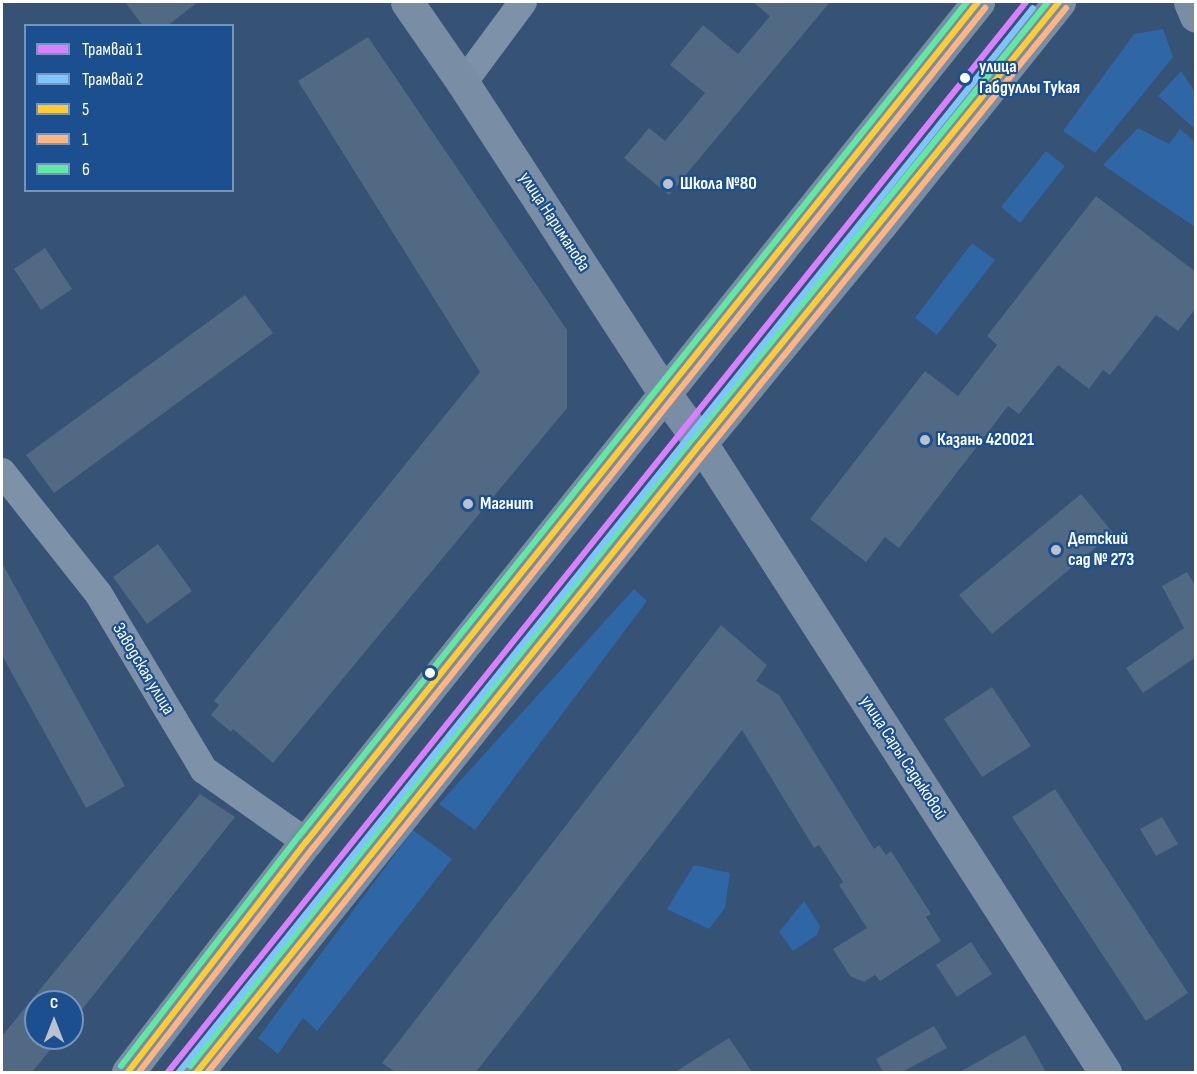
<!DOCTYPE html>
<meta charset="utf-8">
<style>
body{margin:0}
#map{position:relative;width:1197px;height:1074px;overflow:hidden;background:#365274;font-family:"Sofia Sans Condensed",sans-serif}
div>[style]{position:absolute}
[style*='--x']{left:calc(var(--x)*1px);top:calc(var(--y)*1px);width:calc(var(--w)*1px);rotate:calc(var(--a)*1deg)}
.green>*{inset:0;background:#2f66a5}
.building>*{inset:0;background:#526984}
.street>*{height:28px;margin:-14px;padding:0 14px;transform-origin:14px;border-radius:14px;background:#7d92a8}
.secondary>*{height:33px;margin:-16.5px;padding:0 16.5px;transform-origin:16.5px;border-radius:16.5px;background:#798da4}
.bus-1>*{height:6px;margin:-3px;padding:0 3px;transform-origin:3px;border-radius:3px;background:#fc3}
.bus-2>*{height:6px;margin:-3px;padding:0 3px;transform-origin:3px;border-radius:3px;background:#ffb580}
.bus-3>*{height:6px;margin:-3px;padding:0 3px;transform-origin:3px;border-radius:3px;background:#60e9a3}
.tram-1>*{height:6px;margin:-3px;padding:0 3px;transform-origin:3px;border-radius:3px;background:#d880ff}
.tram-2>*{height:6px;margin:-3px;padding:0 3px;transform-origin:3px;border-radius:3px;background:#80c4ff}
.dots>*{width:16px;height:16px;translate:-50% -50%;box-sizing:border-box;border:3px solid #1b4f8f;border-radius:50%}
span{translate:-50% -50%;white-space:nowrap;text-align:center;line-height:1.15;-webkit-text-stroke:4.5px #1b4f8f;paint-order:stroke}
.stop-label{font-size:18px;color:#fff;font-weight:700}
.left{translate:0 -50%;text-align:left}
.poi-label{font-size:18px;color:#fff;font-weight:700}
.street-label{font-size:18px;color:#fff}
.frame{position:absolute;inset:0;border:3px solid #fff;pointer-events:none}
.legend{position:absolute;left:24px;top:24px;width:210px;height:168px;box-sizing:border-box;background:#1b4f8f;border:2px solid #7695bc;margin:0;padding:8px 10px;list-style:none;font-size:18px;color:#fff}
.legend li{display:flex;align-items:center;gap:12px;height:30px}
.legend b{width:30px;border:2px solid #7695bc}
.north{position:absolute;left:24px;top:990px;width:60px;height:60px;box-sizing:border-box;background:#1b4f8f;border:2px solid #7695bc;border-radius:50%;rotate:0deg;font-size:16px;font-weight:700;line-height:24px;text-align:center;color:#fff}
.north::after{content:'';display:block;margin:auto;width:21px;height:27px;background:#b9c2ce;clip-path:polygon(50% 0,100% 100%,50% 72%,0 100%)}
</style>
<div id="map">
<div class="green">
<div style="clip-path:polygon(1163px 29px,1173px 57px,1095px 153px,1063px 131px,1134px 34px)"></div>
<div style="clip-path:polygon(1181px 71px,1195px 92px,1195px 129px,1158px 96px)"></div>
<div style="clip-path:polygon(1138px 128px,1169px 144px,1180px 129px,1195px 142px,1195px 227px,1103px 165px)"></div>
<div style="clip-path:polygon(1046px 151px,1065px 166px,1020px 223px,1001px 207px)"></div>
<div style="clip-path:polygon(972px 243px,995px 260px,937px 335px,915px 318px)"></div>
<div style="clip-path:polygon(634px 589px,647px 601px,475px 830px,439px 804px)"></div>
<div style="clip-path:polygon(413px 830px,452px 859px,317px 1031px,303px 1018px,278px 1054px,258px 1038px)"></div>
<div style="clip-path:polygon(694px 865px,730px 873px,725px 908px,709px 929px,667px 909px)"></div>
<div style="clip-path:polygon(804px 901px,820px 926px,817px 935px,793px 951px,779px 932px)"></div>
</div>
<div class="building">
<div style="clip-path:polygon(125px 2px,198px 2px,167px 26px,143px 26px)"></div>
<div style="clip-path:polygon(753px 2px,830px 2px,669px 195px,624px 158px,649px 128px,665px 141px,705px 93px,670px 65px,703px 25px,738px 54px,770px 16px)"></div>
<div style="clip-path:polygon(368px 37px,567px 330px,567px 408px,273px 763px,233px 729px,231px 732px,211px 715px,219px 705px,214px 701px,480px 372px,298px 81px)"></div>
<div style="clip-path:polygon(1096px 196px,1196px 272px,1196px 308px,1178px 331px,1156px 315px,1110px 375px,1103px 370px,1089px 389px,1058px 365px,1019px 414px,1008px 406px,899px 548px,885px 537px,866px 562px,810px 519px,925px 371px,958px 396px,997px 345px,987px 336px)"></div>
<div style="clip-path:polygon(45px 248px,72px 289px,41px 310px,14px 269px)"></div>
<div style="clip-path:polygon(245px 295px,273px 333px,54px 493px,26px 455px)"></div>
<div style="clip-path:polygon(1081px 494px,1113px 533px,992px 634px,959px 595px)"></div>
<div style="clip-path:polygon(158px 544px,192px 591px,147px 624px,113px 577px)"></div>
<div style="clip-path:polygon(2px 563px,125px 786px,86px 808px,2px 655px)"></div>
<div style="clip-path:polygon(1187px 572px,1196px 587px,1196px 657px,1143px 693px,1126px 668px,1184px 628px,1162px 586px)"></div>
<div style="clip-path:polygon(721px 625px,767px 665px,756px 681px,779px 695px,874px 849px,879px 845px,886px 855px,891px 851px,931px 914px,926px 917px,941px 941px,880px 981px,875px 975px,864px 982px,850px 976px,833px 949px,867px 928px,839px 885px,843px 882px,819px 845px,814px 848px,742px 730px,476px 1072px,395px 1072px,382px 1063px)"></div>
<div style="clip-path:polygon(992px 687px,1031px 746px,982px 777px,944px 719px)"></div>
<div style="clip-path:polygon(1055px 789px,1188px 993px,1146px 1021px,1012px 817px)"></div>
<div style="clip-path:polygon(200px 794px,235px 817px,72px 1022px,72px 1002px,36px 1002px,36px 1038px,60px 1038px,32px 1072px,2px 1072px,2px 1036px)"></div>
<div style="clip-path:polygon(1162px 817px,1178px 844px,1156px 856px,1140px 829px)"></div>
<div style="clip-path:polygon(971px 942px,992px 974px,957px 997px,936px 965px)"></div>
<div style="clip-path:polygon(934px 1026px,947px 1048px,902px 1072px,883px 1072px,876px 1059px)"></div>
<div style="clip-path:polygon(1025px 1035px,1046px 1072px,960px 1072px)"></div>
<div style="clip-path:polygon(729px 1038px,752px 1072px,675px 1072px)"></div>
</div>
<div class="street">
<div style="--x:463;--y:83;--w:101;--a:-53.5"></div>
<div style="--x:2;--y:472;--w:154;--a:51.6"></div>
<div style="--x:98;--y:593;--w:206;--a:59.1"></div>
<div style="--x:204;--y:770;--w:125;--a:35.2"></div>
</div>
<div class="secondary">
<div style="--x:407;--y:2;--w:98;--a:55.3"></div>
<div style="--x:463;--y:83;--w:371;--a:57"></div>
<div style="--x:665;--y:394;--w:61;--a:53.7"></div>
<div style="--x:701;--y:443;--w:748;--a:57.29"></div>
<div style="--x:1190;--y:2;--w:15;--a:67"></div>
<div style="--x:128;--y:1072;--w:291;--a:-52.3"></div>
<div style="--x:306;--y:842;--w:1076;--a:-51.34"></div>
<div style="--x:197;--y:1072;--w:806;--a:-51.3"></div>
<div style="--x:701;--y:443;--w:283;--a:-50.6"></div>
<div style="--x:881;--y:224;--w:285;--a:-51.3"></div>
</div>
<div class="bus-1">
<div style="--x:128;--y:1072;--w:291;--a:-52.3"></div>
<div style="--x:306;--y:842;--w:1076;--a:-51.34"></div>
<div style="--x:197;--y:1072;--w:806;--a:-51.3"></div>
<div style="--x:701;--y:443;--w:568;--a:-50.93"></div>
</div>
<div class="bus-2">
<div style="--x:139;--y:1072;--w:284;--a:-52.2"></div>
<div style="--x:313;--y:848;--w:1076;--a:-51.34"></div>
<div style="--x:208;--y:1072;--w:799;--a:-51.25"></div>
<div style="--x:708;--y:449;--w:568;--a:-50.93"></div>
</div>
<div class="bus-3">
<div style="--x:121;--y:1066;--w:291;--a:-52.3"></div>
<div style="--x:299;--y:836;--w:1069;--a:-51.31"></div>
<div style="--x:190;--y:1066;--w:806;--a:-51.3"></div>
<div style="--x:694;--y:437;--w:561;--a:-50.86"></div>
</div>
<div class="tram-1">
<div style="--x:168;--y:1072;--w:1372;--a:-51.27"></div>
</div>
<div class="tram-2">
<div style="--x:179;--y:1072;--w:1364;--a:-51.25"></div>
</div>
<div class="dots">
<div style="left:965px;top:78px;background:#fff"></div>
<div style="left:668px;top:184px;background:#b9c2ce"></div>
<div style="left:925px;top:440px;background:#b9c2ce"></div>
<div style="left:468px;top:504px;background:#b9c2ce"></div>
<div style="left:1056px;top:550px;background:#b9c2ce"></div>
<div style="left:430px;top:673px;background:#fff"></div>
</div>
<div class="stop-label">
<span class="left" style="left:979px;top:78px">улица<br>Габдуллы Тукая</span>
</div>
<div class="poi-label">
<span class="left" style="left:680px;top:184px">Школа №80</span>
<span class="left" style="left:937px;top:440px">Казань 420021</span>
<span class="left" style="left:480px;top:504px">Магнит</span>
<span class="left" style="left:1068px;top:550px">Детский<br>сад № 273</span>
</div>
<div class="street-label">
<span style="left:554px;top:222px;rotate:57deg">улица Нариманова</span>
<span style="left:143px;top:669px;rotate:59deg">Заводская улица</span>
<span style="left:903px;top:758px;rotate:57deg">улица Сары Садыковой</span>
</div>
<div class="frame"></div>
<ul class="legend">
<li><b style="height:8px;background:#d880ff"></b>Трамвай 1</li>
<li><b style="height:8px;background:#80c4ff"></b>Трамвай 2</li>
<li><b style="height:8px;background:#fc3"></b>5</li>
<li><b style="height:8px;background:#ffb580"></b>1</li>
<li><b style="height:8px;background:#60e9a3"></b>6</li>
</ul>
<div class="north">С</div>
</div>
